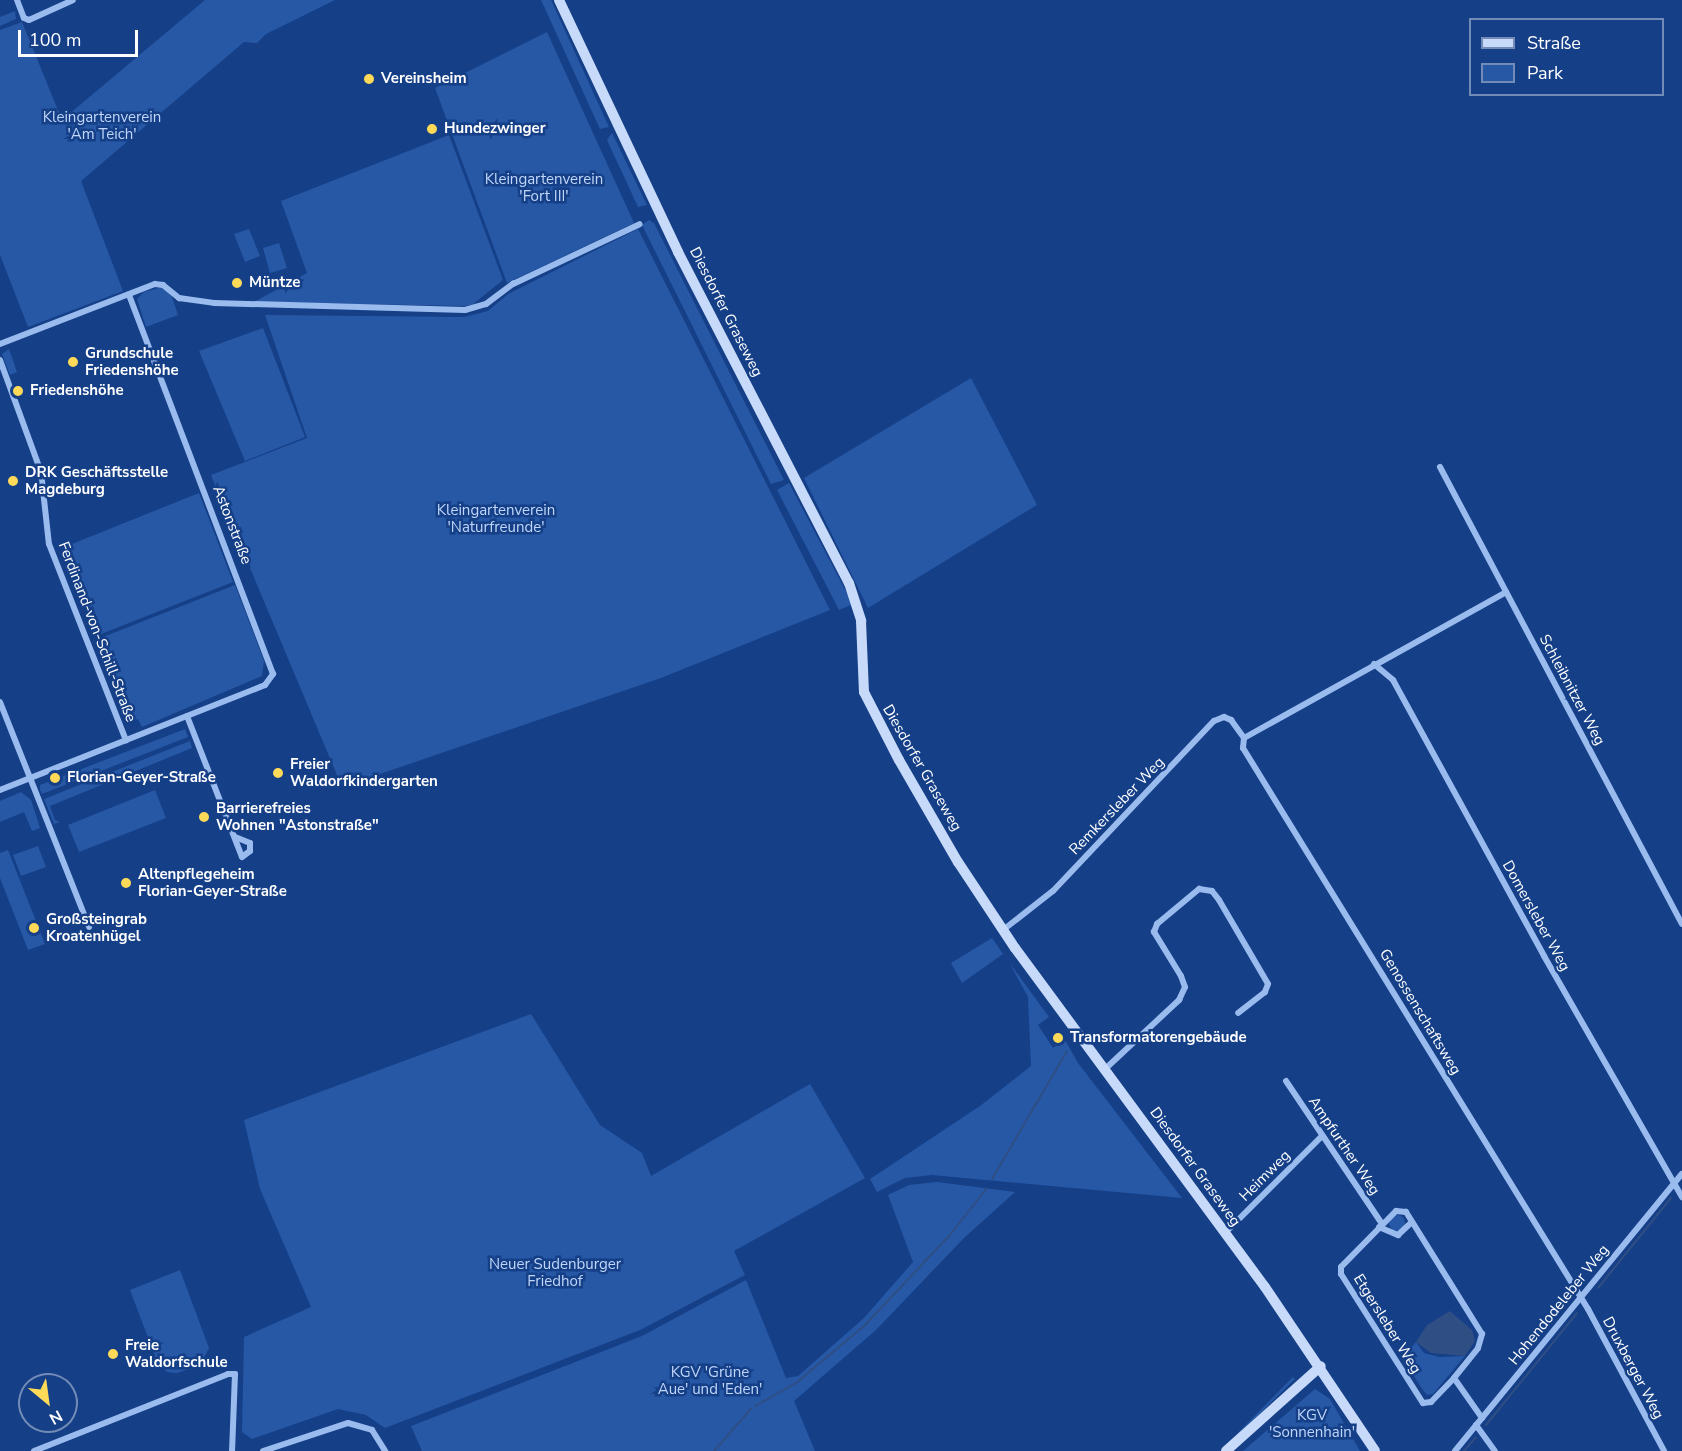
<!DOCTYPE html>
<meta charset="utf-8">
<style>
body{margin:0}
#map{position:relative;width:1682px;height:1451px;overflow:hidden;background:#153f87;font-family:"Nunito Sans",sans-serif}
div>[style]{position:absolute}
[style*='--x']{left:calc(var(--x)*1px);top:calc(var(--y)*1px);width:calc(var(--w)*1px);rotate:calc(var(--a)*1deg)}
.green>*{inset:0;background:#2758a6}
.round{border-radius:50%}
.water>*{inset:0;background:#2f4e84}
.stream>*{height:2px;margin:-1px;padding:0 1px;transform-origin:1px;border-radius:1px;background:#2f4e84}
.street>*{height:6px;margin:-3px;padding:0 3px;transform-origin:3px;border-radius:3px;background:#9abbee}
.secondary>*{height:10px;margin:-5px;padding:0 5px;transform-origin:5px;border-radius:5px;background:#c8dafa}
.dots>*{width:16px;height:16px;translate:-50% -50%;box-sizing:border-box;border:3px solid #153f87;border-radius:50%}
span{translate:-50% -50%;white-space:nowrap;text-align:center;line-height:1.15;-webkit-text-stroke:5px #153f87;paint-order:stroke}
.poi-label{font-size:15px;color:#fff;font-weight:700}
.left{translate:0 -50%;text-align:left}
.park-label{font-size:15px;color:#c0d7fb}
.street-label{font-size:15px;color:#fff}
.legend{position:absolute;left:1469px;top:18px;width:195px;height:78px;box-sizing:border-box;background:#153f87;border:2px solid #738cb7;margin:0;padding:8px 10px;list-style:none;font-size:18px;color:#fff}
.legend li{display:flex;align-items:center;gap:12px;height:30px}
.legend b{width:30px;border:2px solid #738cb7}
.north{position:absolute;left:18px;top:1373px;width:60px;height:60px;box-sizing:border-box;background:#153f87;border:2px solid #738cb7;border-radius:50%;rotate:151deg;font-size:16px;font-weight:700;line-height:24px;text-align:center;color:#fff}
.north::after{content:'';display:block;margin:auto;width:21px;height:27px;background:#ffda58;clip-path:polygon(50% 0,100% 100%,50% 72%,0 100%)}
.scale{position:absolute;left:18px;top:30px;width:120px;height:27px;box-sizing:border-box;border:3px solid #fff;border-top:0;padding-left:8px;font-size:18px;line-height:21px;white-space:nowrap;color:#fff;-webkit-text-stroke:4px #153f87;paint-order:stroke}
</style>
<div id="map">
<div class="green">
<div style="clip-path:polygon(205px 0,335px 0,266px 34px,257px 43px,244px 42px,81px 181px,123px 291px,28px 327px,0 255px,0 30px,22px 22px,62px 120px)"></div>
<div style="clip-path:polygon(541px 0,551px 0,609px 127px,600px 129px)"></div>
<div style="clip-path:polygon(15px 11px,16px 19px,0 26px,0 17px)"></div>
<div style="clip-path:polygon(547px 32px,634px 223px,507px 283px,435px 88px)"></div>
<div style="clip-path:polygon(612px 133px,647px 205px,638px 207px,607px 140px)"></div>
<div style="clip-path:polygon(449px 135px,503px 280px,472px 305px,464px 306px,254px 302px,307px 273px,281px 201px)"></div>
<div style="clip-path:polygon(649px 220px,654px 223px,784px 480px,771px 484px,642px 225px)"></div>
<div style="clip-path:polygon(249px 229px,260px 256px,245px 262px,234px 234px)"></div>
<div style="clip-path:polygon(638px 229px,830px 610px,661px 678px,342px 787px,211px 475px,307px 438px,265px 315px,464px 317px,488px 311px,508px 294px)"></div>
<div style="clip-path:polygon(279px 243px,287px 268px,270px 273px,263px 248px)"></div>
<div style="clip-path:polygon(162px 287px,171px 294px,178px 315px,146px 327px,137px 299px,144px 292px)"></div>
<div style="clip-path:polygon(263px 328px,305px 437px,245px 461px,199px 351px)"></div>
<div style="clip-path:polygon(9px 349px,17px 372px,10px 375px,2px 354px)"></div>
<div style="clip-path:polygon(971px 378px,1037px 505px,868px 608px,804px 478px)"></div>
<div style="clip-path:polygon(789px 483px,850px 599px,851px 605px,839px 610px,777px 490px)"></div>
<div style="clip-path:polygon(199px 493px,233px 582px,96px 636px,62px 548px)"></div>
<div style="clip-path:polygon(235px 585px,264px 661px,262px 676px,142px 727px,138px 719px,130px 722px,98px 639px)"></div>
<div style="clip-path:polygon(185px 729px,188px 737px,42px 794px,40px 790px,40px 785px)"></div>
<div style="clip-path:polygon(190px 741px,192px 748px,50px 806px,55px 820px,60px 822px,54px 824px,44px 799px)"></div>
<div style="clip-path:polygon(155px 790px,166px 818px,79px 852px,68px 825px)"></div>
<div style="clip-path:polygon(21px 792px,31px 800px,40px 828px,32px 831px,24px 812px,0 822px,0 801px)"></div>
<div style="clip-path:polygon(38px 846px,46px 867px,21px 876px,13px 855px)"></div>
<div style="clip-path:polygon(8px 850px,45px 944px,28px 950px,0 878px,0 853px)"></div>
<div style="clip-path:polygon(992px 938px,1003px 954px,962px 983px,951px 963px)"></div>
<div style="clip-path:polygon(1009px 962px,1049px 1017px,1038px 1025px,1053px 1048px,1065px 1040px,1078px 1063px,1182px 1198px,932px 1175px,905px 1178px,877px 1192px,870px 1179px,980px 1106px,1031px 1066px,1028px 997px)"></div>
<div style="clip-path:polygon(531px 1014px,600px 1125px,642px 1153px,651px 1176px,810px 1084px,865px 1178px,734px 1251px,745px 1275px,640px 1330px,385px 1428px,366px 1415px,338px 1409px,252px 1439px,242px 1432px,244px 1337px,311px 1307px,260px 1189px,244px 1120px)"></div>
<div style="clip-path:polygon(937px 1182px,1015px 1192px,964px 1238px,876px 1330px,794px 1401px,815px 1451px,422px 1451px,411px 1426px,642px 1336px,746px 1280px,786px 1378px,798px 1376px,864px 1318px,913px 1262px,888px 1195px,909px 1185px)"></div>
<div class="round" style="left:1389px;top:1215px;width:16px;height:16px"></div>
<div style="clip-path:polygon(180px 1270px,209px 1348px,200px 1365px,177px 1373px,167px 1372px,158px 1364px,130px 1290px)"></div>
<div style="clip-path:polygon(1416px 1342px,1424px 1353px,1439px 1357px,1465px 1356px,1433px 1394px,1427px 1395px,1423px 1390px,1402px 1358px)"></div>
<div style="clip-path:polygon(1293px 1377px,1295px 1379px,1230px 1443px,1229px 1442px)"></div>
<div style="clip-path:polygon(1315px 1389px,1330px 1399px,1360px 1451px,1243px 1451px)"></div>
</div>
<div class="water">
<div style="clip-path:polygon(1450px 1311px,1472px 1330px,1475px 1341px,1465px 1356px,1431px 1353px,1416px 1342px,1427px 1325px)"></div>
</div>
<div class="stream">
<div style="--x:992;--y:1179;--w:148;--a:-59.6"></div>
<div style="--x:1598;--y:1288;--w:116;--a:-51"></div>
<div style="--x:755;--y:1406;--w:47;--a:-29.3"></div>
<div style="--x:796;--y:1383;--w:90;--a:-40"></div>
<div style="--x:865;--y:1325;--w:122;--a:-46.7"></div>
<div style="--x:949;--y:1236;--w:61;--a:-51.6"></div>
<div style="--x:1486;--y:1425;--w:144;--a:-50.9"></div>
<div style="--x:714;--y:1451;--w:56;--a:-48.6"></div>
<div style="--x:1464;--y:1451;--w:18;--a:-49"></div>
</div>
<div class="street">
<div style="--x:17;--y:0;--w:19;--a:69"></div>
<div style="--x:24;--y:18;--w:5;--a:22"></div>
<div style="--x:29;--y:20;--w:48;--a:-24.4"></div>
<div style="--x:0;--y:344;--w:166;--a:-21.2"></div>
<div style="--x:155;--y:284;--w:8;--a:7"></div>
<div style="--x:163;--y:285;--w:21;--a:39"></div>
<div style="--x:179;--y:298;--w:35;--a:8"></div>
<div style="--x:214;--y:303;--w:251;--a:1.6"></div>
<div style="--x:465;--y:310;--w:22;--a:-16"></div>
<div style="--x:486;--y:304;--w:34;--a:-37"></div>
<div style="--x:513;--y:284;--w:140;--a:-25.3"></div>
<div style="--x:0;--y:360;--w:119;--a:69.9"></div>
<div style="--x:41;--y:472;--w:72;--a:83.7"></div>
<div style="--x:49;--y:544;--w:211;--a:68.6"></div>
<div style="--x:1440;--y:467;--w:517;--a:62.1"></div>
<div style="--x:1374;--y:664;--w:25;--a:40"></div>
<div style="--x:1393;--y:680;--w:315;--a:61.3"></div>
<div style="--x:1544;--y:956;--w:278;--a:60.2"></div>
<div style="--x:0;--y:702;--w:242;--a:68.4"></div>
<div style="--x:187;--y:716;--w:151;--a:68.7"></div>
<div style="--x:242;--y:857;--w:10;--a:-37"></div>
<div style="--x:250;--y:851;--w:8;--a:-90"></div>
<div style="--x:250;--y:843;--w:16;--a:-158"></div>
<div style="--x:1244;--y:738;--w:10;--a:96"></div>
<div style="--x:1243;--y:748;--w:659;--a:58.41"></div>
<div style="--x:1588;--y:1309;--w:161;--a:61.8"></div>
<div style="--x:1244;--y:738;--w:300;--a:-29.1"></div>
<div style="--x:0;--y:790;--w:285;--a:-21.6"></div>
<div style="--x:265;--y:685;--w:14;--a:-54"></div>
<div style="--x:273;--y:674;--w:406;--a:-110.8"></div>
<div style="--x:1003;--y:930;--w:63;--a:-38"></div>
<div style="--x:1053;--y:891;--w:234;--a:-46.6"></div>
<div style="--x:1214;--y:721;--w:11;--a:-22"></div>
<div style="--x:1224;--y:717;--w:8;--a:23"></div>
<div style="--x:1231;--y:720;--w:22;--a:54"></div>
<div style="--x:1104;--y:1070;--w:103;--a:-43"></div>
<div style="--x:1179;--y:1000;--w:14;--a:-65"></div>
<div style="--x:1185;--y:987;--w:12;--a:-110"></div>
<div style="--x:1181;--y:976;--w:52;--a:-121.5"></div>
<div style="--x:1154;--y:932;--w:9;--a:-69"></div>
<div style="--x:1157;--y:924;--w:55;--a:-39.8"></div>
<div style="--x:1199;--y:889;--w:13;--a:9"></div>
<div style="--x:1212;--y:891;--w:11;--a:52"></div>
<div style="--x:1219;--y:900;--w:97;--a:59.7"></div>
<div style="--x:1268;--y:984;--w:9;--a:111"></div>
<div style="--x:1265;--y:992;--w:34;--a:142"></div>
<div style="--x:1286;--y:1081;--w:172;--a:56.1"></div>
<div style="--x:1379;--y:1227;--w:21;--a:23"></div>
<div style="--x:1398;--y:1235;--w:19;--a:-43"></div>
<div style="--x:1225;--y:1233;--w:137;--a:-45"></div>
<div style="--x:1454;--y:1378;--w:38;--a:-51"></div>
<div style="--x:1478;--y:1348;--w:15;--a:-74"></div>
<div style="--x:1482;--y:1334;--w:144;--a:-121.9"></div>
<div style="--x:1406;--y:1212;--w:10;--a:-174"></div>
<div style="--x:1396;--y:1211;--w:78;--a:134.5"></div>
<div style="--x:1341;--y:1267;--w:7;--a:90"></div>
<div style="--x:1341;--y:1274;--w:153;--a:57.6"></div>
<div style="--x:1423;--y:1403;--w:8;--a:-7"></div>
<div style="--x:1431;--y:1402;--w:33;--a:-46"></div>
<div style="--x:1454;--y:1378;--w:49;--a:55"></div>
<div style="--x:1476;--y:1425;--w:32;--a:54"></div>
<div style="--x:34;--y:1451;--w:209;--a:-21.6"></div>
<div style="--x:228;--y:1374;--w:7;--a:0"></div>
<div style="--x:235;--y:1374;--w:77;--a:92.2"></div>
<div style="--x:263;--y:1451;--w:89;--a:-18.2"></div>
<div style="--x:348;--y:1423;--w:25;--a:16"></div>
<div style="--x:372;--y:1430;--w:25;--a:58"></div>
<div style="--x:1455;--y:1451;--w:358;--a:-50.7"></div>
</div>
<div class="secondary">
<div style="--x:559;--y:0;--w:279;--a:64.7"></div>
<div style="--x:678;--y:252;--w:373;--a:62.7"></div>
<div style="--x:849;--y:583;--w:40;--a:72"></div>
<div style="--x:861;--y:621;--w:71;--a:87.6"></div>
<div style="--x:864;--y:692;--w:76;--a:62.8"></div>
<div style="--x:899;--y:760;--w:118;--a:60"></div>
<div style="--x:958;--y:862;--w:103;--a:56.5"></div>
<div style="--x:1015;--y:948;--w:421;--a:53.6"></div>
<div style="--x:1265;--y:1287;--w:197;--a:56.1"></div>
<div style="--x:1226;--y:1451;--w:127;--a:-41.8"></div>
</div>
<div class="dots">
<div style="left:369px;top:79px;background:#ffda58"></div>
<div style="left:432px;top:129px;background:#ffda58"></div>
<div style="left:237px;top:283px;background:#ffda58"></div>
<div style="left:73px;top:362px;background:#ffda58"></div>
<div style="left:18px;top:391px;background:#ffda58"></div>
<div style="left:13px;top:481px;background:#ffda58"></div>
<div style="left:278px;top:773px;background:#ffda58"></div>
<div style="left:55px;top:778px;background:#ffda58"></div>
<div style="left:204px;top:817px;background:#ffda58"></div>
<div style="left:126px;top:883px;background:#ffda58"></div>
<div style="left:34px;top:928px;background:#ffda58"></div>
<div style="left:1058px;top:1038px;background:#ffda58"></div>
<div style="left:113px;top:1354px;background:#ffda58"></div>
</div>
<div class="poi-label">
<span class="left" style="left:381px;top:79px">Vereinsheim</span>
<span class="left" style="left:444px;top:129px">Hundezwinger</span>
<span class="left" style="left:249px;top:283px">Müntze</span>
<span class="left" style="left:85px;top:362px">Grundschule<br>Friedenshöhe</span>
<span class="left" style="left:30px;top:391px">Friedenshöhe</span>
<span class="left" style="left:25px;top:481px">DRK Geschäftsstelle<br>Magdeburg</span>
<span class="left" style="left:290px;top:773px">Freier<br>Waldorfkindergarten</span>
<span class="left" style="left:67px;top:778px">Florian-Geyer-Straße</span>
<span class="left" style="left:216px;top:817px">Barrierefreies<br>Wohnen "Astonstraße"</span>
<span class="left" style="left:138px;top:883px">Altenpflegeheim<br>Florian-Geyer-Straße</span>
<span class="left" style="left:46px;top:928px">Großsteingrab<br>Kroatenhügel</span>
<span class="left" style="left:1070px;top:1038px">Transformatorengebäude</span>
<span class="left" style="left:125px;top:1354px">Freie<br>Waldorfschule</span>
</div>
<div class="park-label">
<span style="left:102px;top:126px">Kleingartenverein<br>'Am Teich'</span>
<span style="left:544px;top:188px">Kleingartenverein<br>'Fort III'</span>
<span style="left:496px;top:519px">Kleingartenverein<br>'Naturfreunde'</span>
<span style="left:555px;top:1273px">Neuer Sudenburger<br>Friedhof</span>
<span style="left:710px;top:1381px">KGV 'Grüne<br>Aue' und 'Eden'</span>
<span style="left:1312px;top:1424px">KGV<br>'Sonnenhain'</span>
</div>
<div class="street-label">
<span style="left:726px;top:312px;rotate:63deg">Diesdorfer Graseweg</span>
<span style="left:232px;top:525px;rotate:69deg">Astonstraße</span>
<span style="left:97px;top:632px;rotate:69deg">Ferdinand-von-Schill-Straße</span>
<span style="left:1572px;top:690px;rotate:62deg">Schleibnitzer Weg</span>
<span style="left:922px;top:768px;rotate:60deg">Diesdorfer Graseweg</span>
<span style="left:1117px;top:806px;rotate:-46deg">Remkersleber Weg</span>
<span style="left:1536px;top:916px;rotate:61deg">Domersleber Weg</span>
<span style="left:1420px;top:1012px;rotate:59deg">Genossenschaftsweg</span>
<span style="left:1344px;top:1146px;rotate:56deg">Ampfurther Weg</span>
<span style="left:1195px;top:1167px;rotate:54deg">Diesdorfer Graseweg</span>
<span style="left:1265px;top:1176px;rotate:-45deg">Heimweg</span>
<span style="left:1559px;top:1305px;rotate:-51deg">Hohendodeleber Weg</span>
<span style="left:1387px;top:1324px;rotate:58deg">Etgersleber Weg</span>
<span style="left:1633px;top:1368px;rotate:62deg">Druxberger Weg</span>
</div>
<ul class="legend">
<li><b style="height:8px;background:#c8dafa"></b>Straße</li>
<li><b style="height:16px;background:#2758a6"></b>Park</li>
</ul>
<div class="north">N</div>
<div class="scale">100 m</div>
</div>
